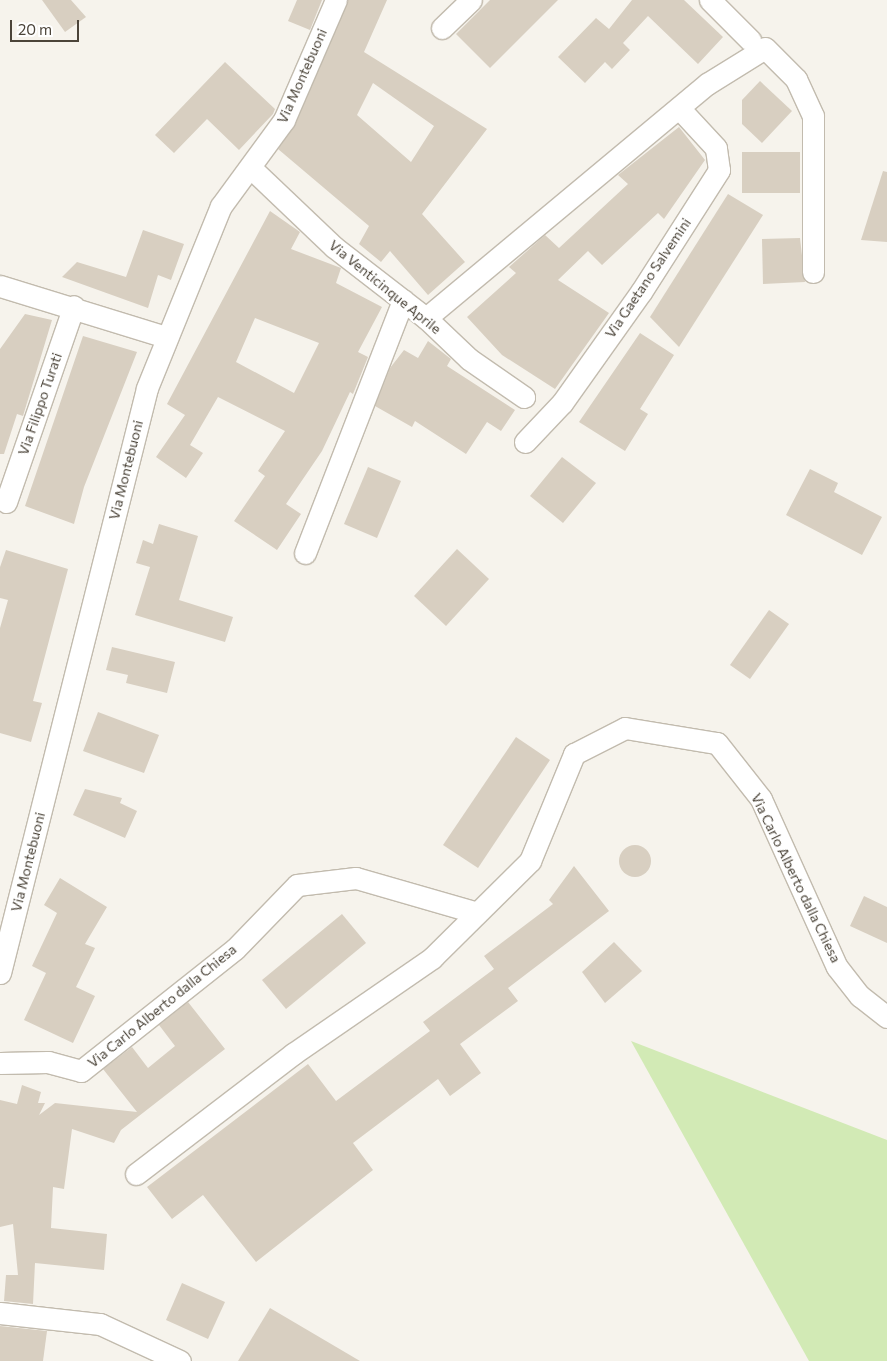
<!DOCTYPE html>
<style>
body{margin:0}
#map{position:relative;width:887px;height:1361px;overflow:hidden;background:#f6f3ec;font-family:Commissioner,sans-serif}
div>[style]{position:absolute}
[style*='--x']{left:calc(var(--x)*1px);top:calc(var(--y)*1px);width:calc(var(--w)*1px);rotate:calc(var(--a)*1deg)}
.green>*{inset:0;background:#d2eab5}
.building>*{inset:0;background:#d8cfc1}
.round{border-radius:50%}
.roads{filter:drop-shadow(1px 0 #c2bbae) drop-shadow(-1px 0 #c2bbae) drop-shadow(0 1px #c2bbae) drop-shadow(0 -1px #c2bbae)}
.street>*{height:21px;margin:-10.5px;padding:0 10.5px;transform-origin:10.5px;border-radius:10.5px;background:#fff}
span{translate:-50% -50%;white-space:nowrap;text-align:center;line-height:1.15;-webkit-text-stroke:4px #fff;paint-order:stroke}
.street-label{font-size:14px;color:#4b4439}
.scale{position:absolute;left:10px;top:20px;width:69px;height:22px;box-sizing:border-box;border:2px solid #4b4439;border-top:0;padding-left:6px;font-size:15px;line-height:18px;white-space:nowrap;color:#4b4439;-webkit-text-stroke:4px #fff;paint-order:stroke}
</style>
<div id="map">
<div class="green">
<div style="clip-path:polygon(631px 1041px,887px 1140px,887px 1361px,809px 1361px)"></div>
</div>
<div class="building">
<div style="clip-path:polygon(42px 0,71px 0,86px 17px,65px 32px)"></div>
<div style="clip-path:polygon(297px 0,322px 0,310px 30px,288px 21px)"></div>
<div style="clip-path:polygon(evenodd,348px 0,387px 0,364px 52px,487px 129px,422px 214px,465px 262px,428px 295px,390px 251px,381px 262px,359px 244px,369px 226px,278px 149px,295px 125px,348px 0,373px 83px,434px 126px,411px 162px,357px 115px,373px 83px)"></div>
<div style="clip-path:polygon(490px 0,558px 0,490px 68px,456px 34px)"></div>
<div style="clip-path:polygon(632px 0,684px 0,723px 37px,698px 64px,648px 16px,623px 43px,630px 50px,612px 69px,605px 62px,585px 83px,558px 57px,596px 18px,609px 29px)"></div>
<div style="clip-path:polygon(225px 62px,275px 109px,273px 114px,239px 150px,207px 119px,174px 153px,155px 135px)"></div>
<div style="clip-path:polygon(760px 81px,792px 111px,762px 143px,742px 124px,742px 100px)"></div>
<div style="clip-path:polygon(679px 127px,705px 160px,664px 219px,658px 213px,602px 265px,588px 251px,558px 280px,609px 313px,555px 389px,502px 355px,467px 317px,516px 273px,509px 267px,545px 235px,559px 248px,628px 184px,618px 175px)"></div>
<div style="clip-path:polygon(742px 152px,800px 152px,800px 193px,742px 193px)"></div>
<div style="clip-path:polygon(883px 171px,887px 172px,887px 242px,861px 240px)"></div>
<div style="clip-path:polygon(728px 194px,763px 215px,679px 347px,650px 317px)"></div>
<div style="clip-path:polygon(evenodd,270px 211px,300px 232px,291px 249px,341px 268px,336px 283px,382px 307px,358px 352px,368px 357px,353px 394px,350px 392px,322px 451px,286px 504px,301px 514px,277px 550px,234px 521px,265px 476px,258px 471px,285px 431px,218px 397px,190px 445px,203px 453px,186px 478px,156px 457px,185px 415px,167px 404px,270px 211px,255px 318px,319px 343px,294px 393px,236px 362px,255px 318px)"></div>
<div style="clip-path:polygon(143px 230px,184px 244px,171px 280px,158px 275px,148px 308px,62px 277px,77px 262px,126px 277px)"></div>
<div style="clip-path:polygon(800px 238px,805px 282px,763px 284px,762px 239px)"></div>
<div style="clip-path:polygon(25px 314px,52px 320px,23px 416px,17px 414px,4px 454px,0 454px,0 349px)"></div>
<div style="clip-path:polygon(640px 333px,674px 355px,640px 409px,648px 414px,625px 451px,579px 422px)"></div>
<div style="clip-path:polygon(83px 336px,137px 352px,84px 487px,74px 524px,25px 506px)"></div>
<div style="clip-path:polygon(428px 341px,451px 359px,447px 366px,515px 410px,501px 431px,487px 422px,466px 454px,415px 421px,412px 427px,375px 406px,390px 368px,404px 350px,418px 358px)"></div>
<div style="clip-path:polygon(562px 457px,596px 483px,563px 523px,530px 496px)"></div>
<div style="clip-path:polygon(368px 467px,401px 481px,377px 538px,344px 524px)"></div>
<div style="clip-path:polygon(810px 469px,838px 483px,834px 492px,882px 517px,862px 555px,786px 515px)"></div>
<div style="clip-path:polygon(159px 524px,198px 536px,179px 600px,233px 617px,225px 642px,135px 615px,150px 567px,136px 563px,143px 540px,153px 544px)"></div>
<div style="clip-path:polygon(457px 549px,489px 579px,446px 626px,414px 596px)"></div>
<div style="clip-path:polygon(6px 550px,68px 569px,33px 701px,42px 703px,31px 742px,0 733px,0 628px,8px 600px,0 598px,0 567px)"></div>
<div style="clip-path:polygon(769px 610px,789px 624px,750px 679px,730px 665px)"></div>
<div style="clip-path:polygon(112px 647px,175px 662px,167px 693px,126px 683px,128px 675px,106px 670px)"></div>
<div style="clip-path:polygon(98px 712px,159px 735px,144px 773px,83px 751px)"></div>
<div style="clip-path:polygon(516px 737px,550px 760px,478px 868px,443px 845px)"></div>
<div style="clip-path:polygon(85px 789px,122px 798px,120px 803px,137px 811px,125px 838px,73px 815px)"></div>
<div class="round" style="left:619px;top:845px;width:32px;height:32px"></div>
<div style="clip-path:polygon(574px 866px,609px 911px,508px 988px,518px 1001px,460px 1044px,481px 1073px,450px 1096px,438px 1079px,353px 1143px,373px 1170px,256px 1262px,203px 1195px,172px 1219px,147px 1187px,308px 1064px,336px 1101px,430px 1031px,423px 1022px,494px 969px,484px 956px,553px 904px,549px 900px)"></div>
<div style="clip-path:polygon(60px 878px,107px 907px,85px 944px,95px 948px,76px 987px,95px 996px,73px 1043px,24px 1020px,46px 973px,32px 966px,57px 913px,44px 905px)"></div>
<div style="clip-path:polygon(864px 896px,887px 907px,887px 943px,850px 926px)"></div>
<div style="clip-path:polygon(342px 914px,366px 943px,286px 1009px,262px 980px)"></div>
<div style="clip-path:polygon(614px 942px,642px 971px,605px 1003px,582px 972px)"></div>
<div style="clip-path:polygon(188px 1002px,225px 1049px,121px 1130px,114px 1143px,72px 1129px,64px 1189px,53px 1187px,51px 1228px,107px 1234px,104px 1270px,35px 1263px,33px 1304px,4px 1301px,6px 1275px,18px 1275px,13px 1224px,0 1227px,0 1100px,17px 1104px,22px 1085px,41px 1092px,38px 1103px,45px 1103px,39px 1115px,55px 1103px,137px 1112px,103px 1069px,132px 1047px,148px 1068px,175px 1046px,159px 1025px)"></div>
<div style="clip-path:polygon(182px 1283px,225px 1302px,208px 1339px,166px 1320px)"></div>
<div style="clip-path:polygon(270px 1308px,360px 1361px,238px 1361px)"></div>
<div style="clip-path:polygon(0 1326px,47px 1331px,43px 1361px,0 1361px)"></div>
</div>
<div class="roads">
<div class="street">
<div style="--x:710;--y:0;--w:57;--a:45"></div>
<div style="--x:442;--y:28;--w:40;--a:-44"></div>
<div style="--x:252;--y:169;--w:113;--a:43.6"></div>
<div style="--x:334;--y:247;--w:116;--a:37.7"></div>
<div style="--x:426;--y:318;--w:59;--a:43.6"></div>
<div style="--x:469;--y:359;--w:67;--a:34.6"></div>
<div style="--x:0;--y:286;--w:174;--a:17.1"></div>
<div style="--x:426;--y:318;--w:366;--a:-39.8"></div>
<div style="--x:707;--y:84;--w:68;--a:-31.8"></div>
<div style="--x:765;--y:48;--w:44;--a:45"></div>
<div style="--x:796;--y:79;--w:41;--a:65.3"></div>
<div style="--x:813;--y:116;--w:156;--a:90"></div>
<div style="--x:525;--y:442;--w:54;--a:-46.5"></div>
<div style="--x:562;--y:403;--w:136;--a:-54.6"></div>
<div style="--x:641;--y:292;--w:145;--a:-57.4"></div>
<div style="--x:719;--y:170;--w:22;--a:-98"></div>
<div style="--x:716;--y:148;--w:54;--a:-132.8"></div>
<div style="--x:6;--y:502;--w:207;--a:-70.9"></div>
<div style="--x:305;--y:553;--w:271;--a:-68.8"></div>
<div style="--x:0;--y:973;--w:603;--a:-75.89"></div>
<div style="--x:147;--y:388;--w:196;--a:-67.9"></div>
<div style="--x:221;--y:206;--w:107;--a:-53.8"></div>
<div style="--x:284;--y:120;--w:131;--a:-66.6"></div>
<div style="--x:0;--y:1063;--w:48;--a:-1.2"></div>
<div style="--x:48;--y:1062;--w:34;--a:15"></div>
<div style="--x:81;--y:1071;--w:196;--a:-38.4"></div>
<div style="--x:235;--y:949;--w:89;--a:-45.9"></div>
<div style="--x:297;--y:885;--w:59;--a:-6.8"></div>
<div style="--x:356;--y:878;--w:126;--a:16.1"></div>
<div style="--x:136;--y:1174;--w:198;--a:-37.4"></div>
<div style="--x:293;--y:1054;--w:169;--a:-34.6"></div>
<div style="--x:432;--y:958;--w:138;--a:-44.7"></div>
<div style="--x:530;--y:861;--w:116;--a:-67.6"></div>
<div style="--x:574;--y:754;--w:57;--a:-27"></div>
<div style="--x:625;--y:728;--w:93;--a:9.3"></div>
<div style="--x:717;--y:743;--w:71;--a:51.8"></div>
<div style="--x:761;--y:799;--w:184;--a:65.7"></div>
<div style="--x:837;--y:967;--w:37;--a:52"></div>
<div style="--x:860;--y:996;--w:34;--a:38"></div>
<div style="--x:0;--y:1313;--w:101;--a:6.3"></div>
<div style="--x:100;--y:1324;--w:88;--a:24.8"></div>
</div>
</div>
<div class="street-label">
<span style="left:302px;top:76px;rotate:-66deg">Via Montebuoni</span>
<span style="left:648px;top:278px;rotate:-56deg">Via Gaetano Salvemini</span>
<span style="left:385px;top:287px;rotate:39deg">Via Venticinque Aprile</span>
<span style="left:40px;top:404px;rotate:-71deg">Via Filippo Turati</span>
<span style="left:126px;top:470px;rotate:-76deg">Via Montebuoni</span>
<span style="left:28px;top:862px;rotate:-76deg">Via Montebuoni</span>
<span style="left:796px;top:878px;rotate:64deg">Via Carlo Alberto dalla Chiesa</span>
<span style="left:162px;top:1006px;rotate:-39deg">Via Carlo Alberto dalla Chiesa</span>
</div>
<div class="scale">20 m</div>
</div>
